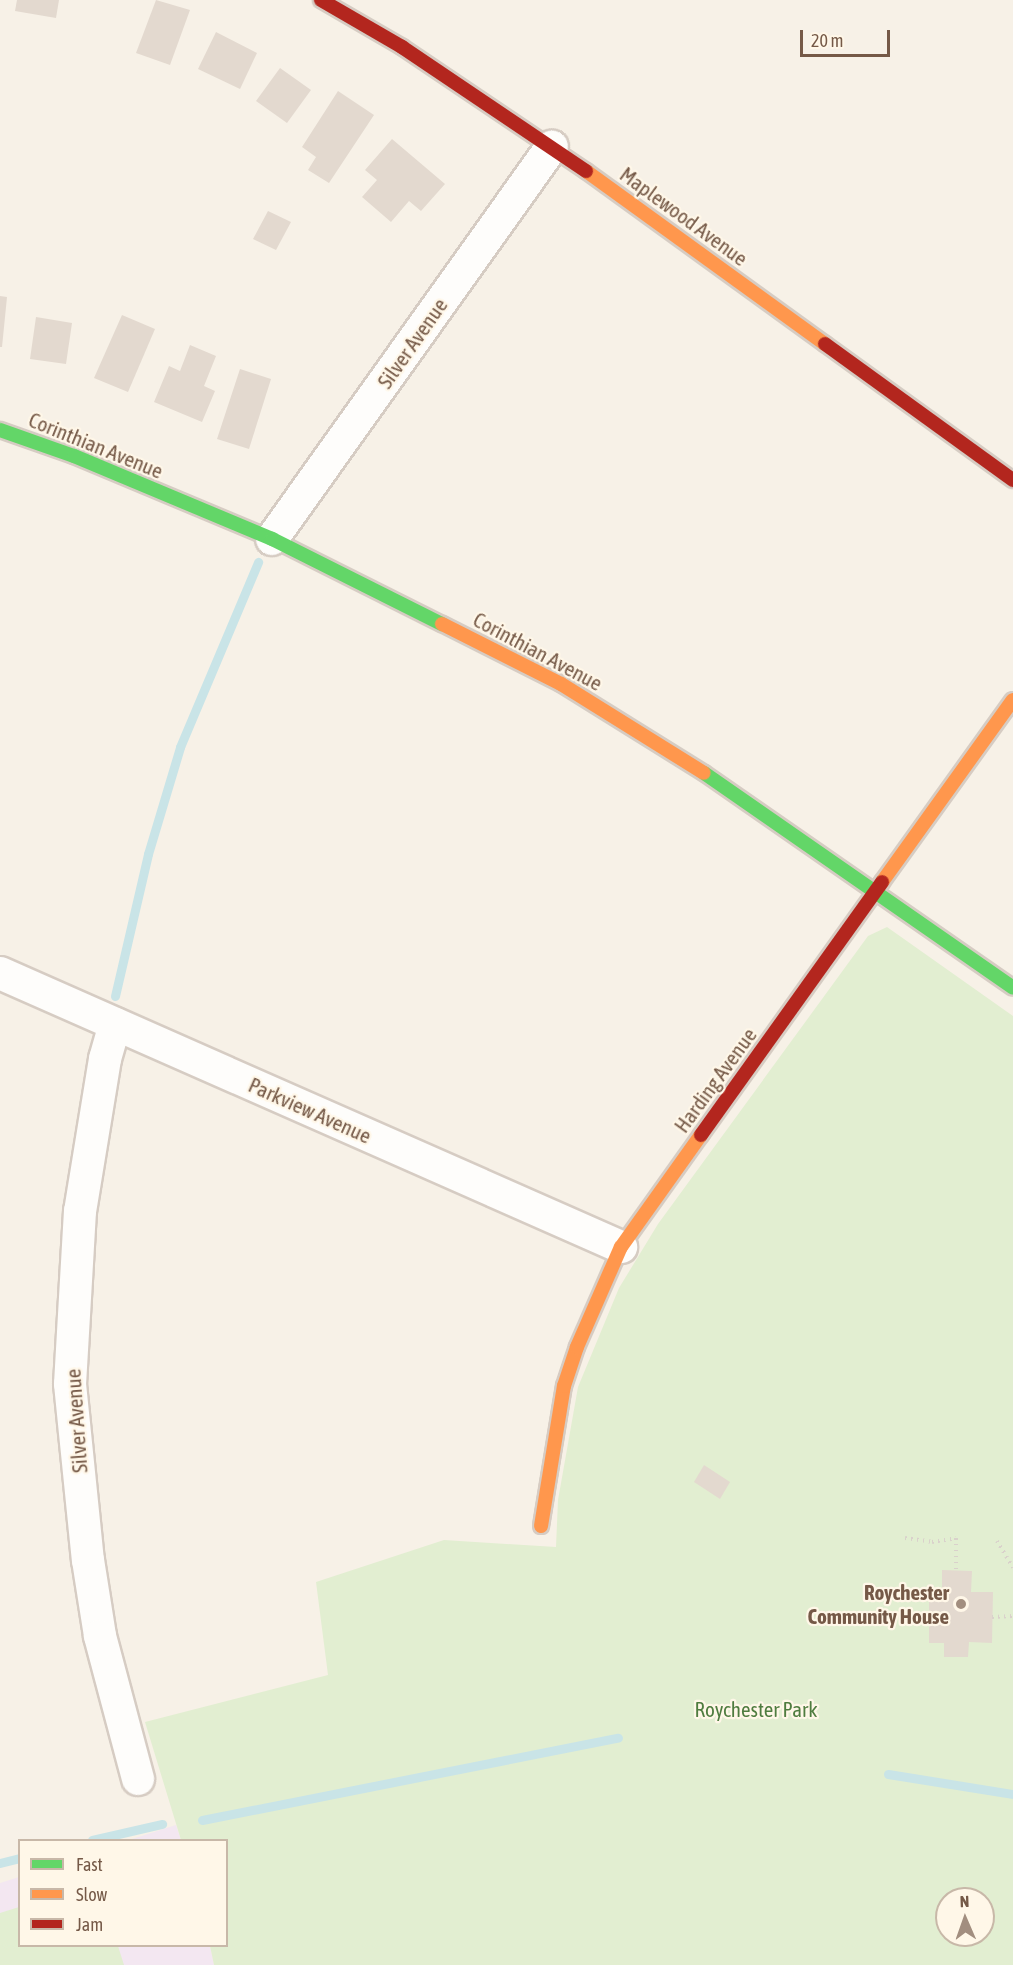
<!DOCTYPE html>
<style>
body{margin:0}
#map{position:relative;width:1013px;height:1965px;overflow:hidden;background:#f7f1e7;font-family:"Asap Condensed",sans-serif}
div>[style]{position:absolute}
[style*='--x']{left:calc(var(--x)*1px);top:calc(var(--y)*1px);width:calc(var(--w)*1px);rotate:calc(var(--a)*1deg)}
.education>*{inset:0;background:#f3e7f1}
.green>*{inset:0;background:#e2eed1}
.stream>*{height:9px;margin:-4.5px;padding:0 4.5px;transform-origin:4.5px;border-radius:4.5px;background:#c9e4e7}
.building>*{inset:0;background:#e3d9cf}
.path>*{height:4px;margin-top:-2px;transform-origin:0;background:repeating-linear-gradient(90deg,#d9d1cb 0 1.5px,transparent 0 6px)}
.roads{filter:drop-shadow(2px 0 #d6ccc3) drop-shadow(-2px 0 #d6ccc3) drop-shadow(0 2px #d6ccc3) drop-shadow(0 -2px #d6ccc3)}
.street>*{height:32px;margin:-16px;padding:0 16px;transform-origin:16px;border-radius:16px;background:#fefdfb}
.fast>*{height:14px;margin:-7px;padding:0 7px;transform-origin:7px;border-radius:7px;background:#63d668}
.slow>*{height:14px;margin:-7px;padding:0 7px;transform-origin:7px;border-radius:7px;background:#ff974d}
.jam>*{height:14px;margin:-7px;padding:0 7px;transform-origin:7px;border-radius:7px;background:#b3261e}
.dots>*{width:16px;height:16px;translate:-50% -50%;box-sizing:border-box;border:3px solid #fff7e8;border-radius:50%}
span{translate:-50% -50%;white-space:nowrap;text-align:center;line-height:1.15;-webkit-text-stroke:4.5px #fff7e8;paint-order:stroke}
.street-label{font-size:21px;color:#755947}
.poi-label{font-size:21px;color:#755947;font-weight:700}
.right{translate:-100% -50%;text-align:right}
.park-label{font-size:21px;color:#4f7c3f}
.legend{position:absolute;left:18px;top:1839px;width:210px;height:108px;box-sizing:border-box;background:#fff7e8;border:2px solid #c8b8a8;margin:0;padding:8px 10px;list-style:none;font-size:18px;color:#755947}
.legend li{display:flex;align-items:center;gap:12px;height:30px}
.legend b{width:30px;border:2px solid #c8b8a8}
.north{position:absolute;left:935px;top:1887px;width:60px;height:60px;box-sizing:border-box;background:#fff7e8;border:2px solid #c8b8a8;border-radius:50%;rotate:358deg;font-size:16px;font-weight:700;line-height:24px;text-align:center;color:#755947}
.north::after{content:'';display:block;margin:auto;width:21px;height:27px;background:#a28e7f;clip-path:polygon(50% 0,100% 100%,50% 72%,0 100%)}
.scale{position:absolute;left:800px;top:30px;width:90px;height:27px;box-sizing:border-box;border:3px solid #755947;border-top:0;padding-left:8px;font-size:18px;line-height:21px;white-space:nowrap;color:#755947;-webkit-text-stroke:4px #fff7e8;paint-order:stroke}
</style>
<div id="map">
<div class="education">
<div style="clip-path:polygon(176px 1825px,181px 1840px,129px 1840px)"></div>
<div style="clip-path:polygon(19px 1877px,20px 1946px,210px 1946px,214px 1965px,0 1965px,0 1883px)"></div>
</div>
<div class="green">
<div style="clip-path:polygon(evenodd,887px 927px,1013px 1016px,1013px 1965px,214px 1965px,210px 1946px,226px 1946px,226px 1840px,181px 1840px,145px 1722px,328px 1675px,316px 1582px,444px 1540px,556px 1547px,558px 1500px,578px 1387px,619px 1288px,658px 1224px,868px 936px,887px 927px,947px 1899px,983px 1899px,983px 1935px,947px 1935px,947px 1899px)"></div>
<div style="clip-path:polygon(19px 1907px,20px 1946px,118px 1946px,124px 1965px,0 1965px,0 1913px)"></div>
</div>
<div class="stream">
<div style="--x:115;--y:996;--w:146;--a:-76.9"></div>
<div style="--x:148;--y:854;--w:112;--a:-73.3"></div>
<div style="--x:180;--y:747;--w:201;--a:-67.1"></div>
<div style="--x:888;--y:1774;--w:127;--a:9.1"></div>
<div style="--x:202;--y:1820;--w:424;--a:-11.2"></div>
<div style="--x:92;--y:1840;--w:72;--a:-12.9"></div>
<div style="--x:0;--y:1863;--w:21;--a:-14"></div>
</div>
<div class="building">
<div style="clip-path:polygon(17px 0,59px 0,56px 18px,15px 11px)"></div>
<div style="clip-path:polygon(156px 0,190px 10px,170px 65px,136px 53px)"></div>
<div style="clip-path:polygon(216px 32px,257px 53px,240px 89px,198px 69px)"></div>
<div style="clip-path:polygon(280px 68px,311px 90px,287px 123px,256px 101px)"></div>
<div style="clip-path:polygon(338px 91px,374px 115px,329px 183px,308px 170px,316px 157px,302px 147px)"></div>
<div style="clip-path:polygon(392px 139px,445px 184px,421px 211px,409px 201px,391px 222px,362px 197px,377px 180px,365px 170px)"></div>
<div style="clip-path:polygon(268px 211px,291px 222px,276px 250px,253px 239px)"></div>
<div style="clip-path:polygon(0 296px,7px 297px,2px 347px,0 347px)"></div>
<div style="clip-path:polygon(122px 315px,155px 329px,128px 392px,94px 378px)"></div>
<div style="clip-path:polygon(36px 317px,72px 323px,66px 364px,30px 359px)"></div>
<div style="clip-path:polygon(190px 345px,216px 356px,204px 386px,215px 391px,202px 422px,154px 402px,169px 366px,180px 371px)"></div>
<div style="clip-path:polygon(240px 369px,271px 379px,249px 449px,217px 439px)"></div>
<div style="clip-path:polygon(704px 1465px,730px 1482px,720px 1499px,694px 1482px)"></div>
<div style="clip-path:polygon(942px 1570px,972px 1571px,971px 1592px,993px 1592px,992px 1643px,969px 1642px,968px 1657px,944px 1657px,944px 1643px,929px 1643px,929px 1591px,942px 1591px)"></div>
</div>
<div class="path">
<div style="--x:905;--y:1538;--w:27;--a:8"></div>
<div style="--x:932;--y:1542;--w:24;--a:-9"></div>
<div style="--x:956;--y:1538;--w:32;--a:90"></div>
<div style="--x:997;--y:1541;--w:31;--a:59"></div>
<div style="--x:992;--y:1617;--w:21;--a:-3"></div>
</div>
<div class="roads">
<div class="street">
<div style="--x:272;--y:539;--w:482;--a:-54.5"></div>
<div style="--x:0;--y:973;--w:679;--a:23.81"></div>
<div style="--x:115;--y:1024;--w:36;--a:106"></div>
<div style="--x:105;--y:1059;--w:154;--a:99.3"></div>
<div style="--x:80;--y:1211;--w:173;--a:93.3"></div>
<div style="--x:70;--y:1384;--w:177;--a:84.2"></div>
<div style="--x:88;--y:1560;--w:77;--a:81"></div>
<div style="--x:100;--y:1636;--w:148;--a:75.1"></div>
</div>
<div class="fast">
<div style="--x:0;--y:430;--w:78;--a:19.4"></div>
<div style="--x:74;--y:456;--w:215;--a:22.7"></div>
<div style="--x:272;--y:539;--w:190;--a:26.6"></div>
<div style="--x:704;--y:773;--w:376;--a:34.8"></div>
</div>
<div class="slow">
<div style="--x:586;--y:171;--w:295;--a:35.9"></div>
<div style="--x:442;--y:624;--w:133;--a:26.8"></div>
<div style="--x:561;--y:684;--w:168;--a:31.9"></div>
<div style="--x:882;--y:882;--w:224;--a:-54.3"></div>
<div style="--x:541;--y:1526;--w:142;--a:-80.7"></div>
<div style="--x:564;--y:1386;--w:41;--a:-71.6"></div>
<div style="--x:577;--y:1347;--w:109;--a:-66.3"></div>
<div style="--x:621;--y:1247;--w:138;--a:-54.5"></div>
</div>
<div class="jam">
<div style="--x:321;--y:0;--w:94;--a:30.1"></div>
<div style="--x:402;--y:47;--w:222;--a:34"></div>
<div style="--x:825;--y:344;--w:232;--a:35.9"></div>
<div style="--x:701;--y:1135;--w:311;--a:-54.4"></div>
</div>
</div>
<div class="dots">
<div style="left:961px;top:1604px;background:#a28e7f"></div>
</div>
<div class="street-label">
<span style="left:684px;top:216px;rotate:36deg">Maplewood Avenue</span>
<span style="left:412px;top:343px;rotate:-55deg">Silver Avenue</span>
<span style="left:96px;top:445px;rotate:22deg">Corinthian Avenue</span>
<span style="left:538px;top:651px;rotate:28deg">Corinthian Avenue</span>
<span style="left:715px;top:1080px;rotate:-54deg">Harding Avenue</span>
<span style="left:310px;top:1110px;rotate:24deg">Parkview Avenue</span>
<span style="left:76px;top:1421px;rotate:-94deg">Silver Avenue</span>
</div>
<div class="poi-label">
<span class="right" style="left:949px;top:1604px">Roychester<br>Community House</span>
</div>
<div class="park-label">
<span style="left:756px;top:1709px">Roychester Park</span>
</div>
<ul class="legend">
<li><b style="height:8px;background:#63d668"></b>Fast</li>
<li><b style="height:8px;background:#ff974d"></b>Slow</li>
<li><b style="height:8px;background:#b3261e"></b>Jam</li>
</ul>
<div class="north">N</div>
<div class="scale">20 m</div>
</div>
